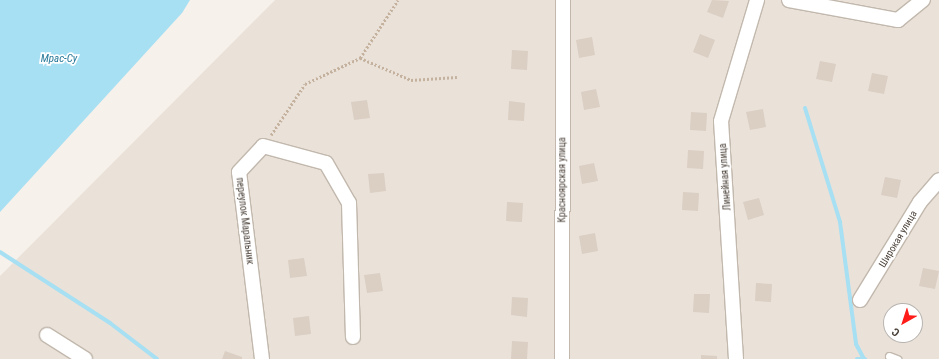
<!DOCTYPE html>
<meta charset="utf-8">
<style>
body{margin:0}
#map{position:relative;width:939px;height:359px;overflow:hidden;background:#f6f1eb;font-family:"Roboto Condensed",sans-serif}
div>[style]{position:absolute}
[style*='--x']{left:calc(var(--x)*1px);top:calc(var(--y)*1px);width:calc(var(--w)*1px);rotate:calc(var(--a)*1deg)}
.residential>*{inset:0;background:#eae2d9}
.water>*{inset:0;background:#a7dff3}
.stream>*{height:4px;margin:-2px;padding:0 2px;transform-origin:2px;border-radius:2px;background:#a7dff3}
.building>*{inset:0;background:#dbcec3}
.path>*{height:2.5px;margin-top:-1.25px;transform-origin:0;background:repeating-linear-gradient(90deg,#c4b19e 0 2px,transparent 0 4px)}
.roads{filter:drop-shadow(1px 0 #c2b8ad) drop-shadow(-1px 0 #c2b8ad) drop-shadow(0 1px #c2b8ad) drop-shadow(0 -1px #c2b8ad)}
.lane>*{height:7px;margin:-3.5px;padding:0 3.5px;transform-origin:3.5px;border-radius:3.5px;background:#fff}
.street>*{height:14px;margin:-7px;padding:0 7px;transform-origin:7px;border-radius:7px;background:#fff}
span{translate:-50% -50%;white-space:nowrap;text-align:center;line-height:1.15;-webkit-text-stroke:3.5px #fff;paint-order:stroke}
.street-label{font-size:10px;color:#4b4138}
.water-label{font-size:11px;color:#27799a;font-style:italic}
.north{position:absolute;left:883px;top:303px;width:40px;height:40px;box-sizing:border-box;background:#fff;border:1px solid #b7b3af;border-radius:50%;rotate:219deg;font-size:11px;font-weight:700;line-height:16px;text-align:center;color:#4b4138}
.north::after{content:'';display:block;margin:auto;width:14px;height:18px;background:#ff1c19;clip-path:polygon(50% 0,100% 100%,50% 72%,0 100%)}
</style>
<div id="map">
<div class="residential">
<div style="clip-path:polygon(evenodd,275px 0,939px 0,939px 359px,0 359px,0 276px,275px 0,891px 311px,915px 311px,915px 335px,891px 335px,891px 311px)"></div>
</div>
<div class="water">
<div style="clip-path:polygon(0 0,190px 0,182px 13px,0 212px)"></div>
</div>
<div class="stream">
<div style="--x:805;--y:108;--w:119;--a:72.9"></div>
<div style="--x:840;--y:222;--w:123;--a:82.5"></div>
<div style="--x:856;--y:344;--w:15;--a:62"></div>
<div style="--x:0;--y:252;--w:131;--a:32.8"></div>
<div style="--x:110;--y:323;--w:59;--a:37.5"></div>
<div style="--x:857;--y:359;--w:8;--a:0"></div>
</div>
<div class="building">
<div style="clip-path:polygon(712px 0,729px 1px,723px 18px,707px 12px)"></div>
<div style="clip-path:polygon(700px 34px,715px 40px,708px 58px,693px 52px)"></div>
<div style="clip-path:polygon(592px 37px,595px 55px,579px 58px,576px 40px)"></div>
<div style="clip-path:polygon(512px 50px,528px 51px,527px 70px,511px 69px)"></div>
<div style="clip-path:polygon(820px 61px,836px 64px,832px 82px,816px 79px)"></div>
<div style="clip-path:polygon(872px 73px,888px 76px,884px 94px,868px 91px)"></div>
<div style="clip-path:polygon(596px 89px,600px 107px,584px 110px,581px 92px)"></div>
<div style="clip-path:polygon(367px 100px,370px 118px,354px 120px,351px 102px)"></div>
<div style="clip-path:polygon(509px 101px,525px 103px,524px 121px,508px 120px)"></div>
<div style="clip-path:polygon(763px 109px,766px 127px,750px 130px,746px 112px)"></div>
<div style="clip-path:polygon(691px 112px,707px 113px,706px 131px,690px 130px)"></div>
<div style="clip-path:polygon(688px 150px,704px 151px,703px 169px,687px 168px)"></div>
<div style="clip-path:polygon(594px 163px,598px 181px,582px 184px,579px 166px)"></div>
<div style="clip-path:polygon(384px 173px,386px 191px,370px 193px,368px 174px)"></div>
<div style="clip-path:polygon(885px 177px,901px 180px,897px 198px,881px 195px)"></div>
<div style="clip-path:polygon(683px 192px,699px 193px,698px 211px,682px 210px)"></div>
<div style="clip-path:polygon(759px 198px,764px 215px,748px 220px,743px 202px)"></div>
<div style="clip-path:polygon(507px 202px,523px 203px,522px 222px,506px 221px)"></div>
<div style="clip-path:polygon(595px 233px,598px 251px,582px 254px,579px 236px)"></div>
<div style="clip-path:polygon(304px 258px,307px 276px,290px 278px,288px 260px)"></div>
<div style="clip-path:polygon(923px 268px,939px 271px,935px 289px,919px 286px)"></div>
<div style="clip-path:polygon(380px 273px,383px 291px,367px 293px,364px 275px)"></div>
<div style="clip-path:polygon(756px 283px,772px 284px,771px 302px,755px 301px)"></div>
<div style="clip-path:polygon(694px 294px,710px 294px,709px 313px,693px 312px)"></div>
<div style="clip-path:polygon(512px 297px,528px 298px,527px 317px,511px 315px)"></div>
<div style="clip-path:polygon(309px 316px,311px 334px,295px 336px,293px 318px)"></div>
<div style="clip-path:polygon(512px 341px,528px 342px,527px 359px,511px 359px)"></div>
<div style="clip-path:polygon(225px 351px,242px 357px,242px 359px,222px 359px)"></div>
<div style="clip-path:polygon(701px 355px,717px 356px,717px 359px,701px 359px)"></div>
</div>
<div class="path">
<div style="--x:360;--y:58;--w:56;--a:23.3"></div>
<div style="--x:411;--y:80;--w:46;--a:-3.7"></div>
<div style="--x:271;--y:135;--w:61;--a:-56.3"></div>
<div style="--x:305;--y:84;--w:61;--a:-25.3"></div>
<div style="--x:360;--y:58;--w:69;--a:-56.8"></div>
</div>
<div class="roads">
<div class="lane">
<div style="--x:889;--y:356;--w:9;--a:21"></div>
</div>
<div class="street">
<div style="--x:789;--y:0;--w:111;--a:10.4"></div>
<div style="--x:898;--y:20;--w:32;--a:-39"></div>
<div style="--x:860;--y:300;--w:115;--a:-58.5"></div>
<div style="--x:920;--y:202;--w:29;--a:-49"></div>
<div style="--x:47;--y:335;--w:45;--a:32.3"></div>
<div style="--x:262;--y:359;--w:188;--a:-97"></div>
<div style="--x:239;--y:172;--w:35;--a:-47"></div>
<div style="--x:263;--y:146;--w:65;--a:15.1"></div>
<div style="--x:326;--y:163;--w:46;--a:60.1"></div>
<div style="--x:349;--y:203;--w:134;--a:88.3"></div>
<div style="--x:562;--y:359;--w:359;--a:-89.8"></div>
<div style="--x:736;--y:359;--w:238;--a:-93.6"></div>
<div style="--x:721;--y:121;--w:126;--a:-73.4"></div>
</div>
</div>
<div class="street-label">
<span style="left:725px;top:177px;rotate:-94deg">Линейная улица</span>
<span style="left:562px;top:180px;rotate:-90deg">Красноярская улица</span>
<span style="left:245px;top:221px;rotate:83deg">переулок Маральник</span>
<span style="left:898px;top:239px;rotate:-59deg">Широкая улица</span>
</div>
<div class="water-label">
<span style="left:59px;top:59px">Мрас-Су</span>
</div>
<div class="north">С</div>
</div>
